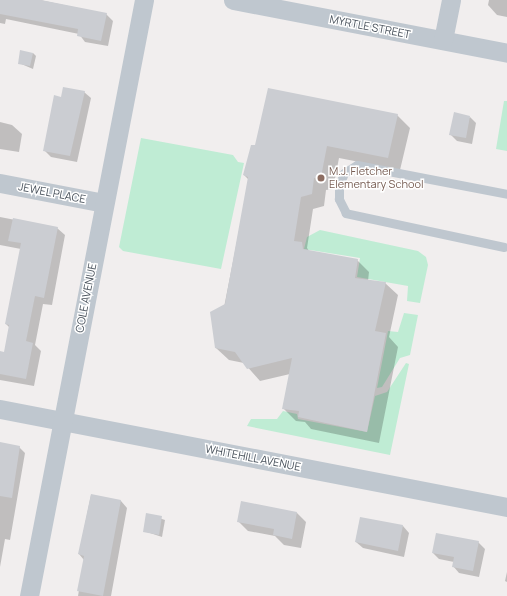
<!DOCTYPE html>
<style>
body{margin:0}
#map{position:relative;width:507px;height:596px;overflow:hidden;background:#f1eeee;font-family:Manrope,sans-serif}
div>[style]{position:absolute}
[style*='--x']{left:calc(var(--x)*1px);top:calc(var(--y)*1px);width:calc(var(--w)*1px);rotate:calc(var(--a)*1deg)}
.green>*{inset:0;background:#bfecd4}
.shadow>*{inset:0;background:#0003}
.building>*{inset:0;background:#cbcdd2}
.lane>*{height:9px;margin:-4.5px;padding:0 4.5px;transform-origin:4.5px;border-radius:4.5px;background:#bfc7cf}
.street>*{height:19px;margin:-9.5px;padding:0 9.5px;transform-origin:9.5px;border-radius:9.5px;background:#bfc7cf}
.dots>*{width:11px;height:11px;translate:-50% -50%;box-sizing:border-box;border:2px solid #fff;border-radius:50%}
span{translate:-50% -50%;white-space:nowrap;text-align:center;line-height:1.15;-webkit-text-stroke:3px #fff;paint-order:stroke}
.street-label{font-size:11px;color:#47505a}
.education-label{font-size:11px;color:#785e54}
.left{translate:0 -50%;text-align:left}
</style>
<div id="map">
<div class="green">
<div style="clip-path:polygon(504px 101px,507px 101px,507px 151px,496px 149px)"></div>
<div style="clip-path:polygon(141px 138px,233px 155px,238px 162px,244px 163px,221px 269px,123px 251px,119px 247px)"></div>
<div style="clip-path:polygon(320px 230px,418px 251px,426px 257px,428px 265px,420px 303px,407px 301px,408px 286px,357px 277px,360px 258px,304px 249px,307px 237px)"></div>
<div style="clip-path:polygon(404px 313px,418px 315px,410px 355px,400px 358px,382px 387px,377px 388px,388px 331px,398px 332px)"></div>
<div style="clip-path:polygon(406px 363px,409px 364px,390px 455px,247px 426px,251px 419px,277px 419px,283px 411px,297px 414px,298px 419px,367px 432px,375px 396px,387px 392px)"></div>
</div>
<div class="shadow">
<div style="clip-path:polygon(0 0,40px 0,106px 14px,113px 21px,108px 46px,85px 42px,79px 34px,6px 19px,5px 24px,0 23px)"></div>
<div style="clip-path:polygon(489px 0,507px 0,507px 17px,497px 15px,488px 5px)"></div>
<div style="clip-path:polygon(33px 53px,36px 56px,33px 69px,19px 63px)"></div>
<div style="clip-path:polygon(84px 92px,91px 98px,77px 162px,51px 157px,44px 150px,62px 98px)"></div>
<div style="clip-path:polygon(397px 115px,410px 128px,400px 170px,339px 158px,333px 189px,326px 190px,324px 206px,313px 209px,307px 248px,310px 252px,357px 260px,369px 272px,368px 281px,385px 283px,398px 295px,389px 337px,398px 347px,379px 443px,311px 429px,305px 422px,296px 421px,283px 408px,290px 374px,260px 381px,244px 363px,229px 360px,216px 348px,249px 180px,244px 175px)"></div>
<div style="clip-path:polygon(470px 117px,476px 123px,472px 144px,457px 141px,450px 134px)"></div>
<div style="clip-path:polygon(0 122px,12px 125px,22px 134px,19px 152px,0 149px)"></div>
<div style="clip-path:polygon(0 217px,57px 228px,65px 235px,52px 305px,43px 304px,35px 345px,41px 351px,34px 386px,0 380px,0 352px,5px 353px,10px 328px,6px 324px,21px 249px,0 245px)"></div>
<div style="clip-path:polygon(0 443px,19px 447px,25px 453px,10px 540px,5px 539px,0 567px)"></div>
<div style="clip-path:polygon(91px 495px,121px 501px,127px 508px,111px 596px,78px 596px,84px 560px,79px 554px)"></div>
<div style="clip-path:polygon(297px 513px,306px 522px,301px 548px,284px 545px,275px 536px,248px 531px,238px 521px)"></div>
<div style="clip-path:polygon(147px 514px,165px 520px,162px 537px,144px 531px)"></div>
<div style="clip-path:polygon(403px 526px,409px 533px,404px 557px,363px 548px,356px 542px)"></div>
<div style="clip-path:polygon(478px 542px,485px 549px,479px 577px,459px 573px,453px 566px,454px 562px,439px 559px,433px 553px)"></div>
<div style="clip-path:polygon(507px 572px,507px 582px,505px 581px)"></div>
</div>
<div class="building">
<div style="clip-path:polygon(0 0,41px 0,107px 13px,101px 41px,77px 36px,78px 29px,0 14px)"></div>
<div style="clip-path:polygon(20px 50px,33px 53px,30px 66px,18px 64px)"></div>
<div style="clip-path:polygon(63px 87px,85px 91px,70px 156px,43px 151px,54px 95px,61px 97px)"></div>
<div style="clip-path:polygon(268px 88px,398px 114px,388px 158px,327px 146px,321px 177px,314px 178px,312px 194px,301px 197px,294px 241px,302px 242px,303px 249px,358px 259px,355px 278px,386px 282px,375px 331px,386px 333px,367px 432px,298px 417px,299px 411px,282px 409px,292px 358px,247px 369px,235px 352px,215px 348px,210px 312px,225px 304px,248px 177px,243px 175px,251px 145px,255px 145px)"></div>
<div style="clip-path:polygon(454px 112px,470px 116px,466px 138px,449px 135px)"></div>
<div style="clip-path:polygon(13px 218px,58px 227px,44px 298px,35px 296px,26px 341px,33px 343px,26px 379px,0 374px,0 351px,4px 352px,9px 325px,5px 324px,21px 243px,8px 241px)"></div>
<div style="clip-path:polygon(0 442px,20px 446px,12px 498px,0 496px)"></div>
<div style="clip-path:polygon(91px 494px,121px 500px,103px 596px,77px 591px,84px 556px,78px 554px)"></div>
<div style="clip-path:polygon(241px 501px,297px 512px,292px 539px,273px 535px,274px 529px,237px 522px)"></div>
<div style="clip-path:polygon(146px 513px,162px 516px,159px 535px,143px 532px)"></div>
<div style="clip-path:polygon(360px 517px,403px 525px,398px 551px,355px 542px)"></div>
<div style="clip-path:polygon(436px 533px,479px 541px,473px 571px,452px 567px,454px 557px,432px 553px)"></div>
</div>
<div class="lane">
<div style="--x:504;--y:247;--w:162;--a:-167.9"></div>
<div style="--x:346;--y:213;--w:16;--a:-117"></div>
<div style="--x:339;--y:199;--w:14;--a:-90"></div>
<div style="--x:339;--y:185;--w:13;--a:-67"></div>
<div style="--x:344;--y:173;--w:15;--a:-32"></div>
<div style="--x:357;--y:165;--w:153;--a:10.9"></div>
</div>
<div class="street">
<div style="--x:233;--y:0;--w:279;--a:10.9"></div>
<div style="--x:443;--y:40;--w:41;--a:-78.7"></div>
<div style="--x:0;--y:183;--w:106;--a:10.9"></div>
<div style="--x:0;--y:409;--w:516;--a:10.94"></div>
<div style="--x:29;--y:596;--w:607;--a:-79.08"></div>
</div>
<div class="dots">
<div style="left:321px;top:178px;background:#8d6e63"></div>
</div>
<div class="street-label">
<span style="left:370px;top:27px;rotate:11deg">MYRTLE STREET</span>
<span style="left:52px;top:193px;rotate:11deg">JEWEL PLACE</span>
<span style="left:86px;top:298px;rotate:-79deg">COLE AVENUE</span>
<span style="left:253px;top:458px;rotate:11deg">WHITEHILL AVENUE</span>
</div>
<div class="education-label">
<span class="left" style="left:329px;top:178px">M.J. Fletcher<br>Elementary School</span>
</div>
</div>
